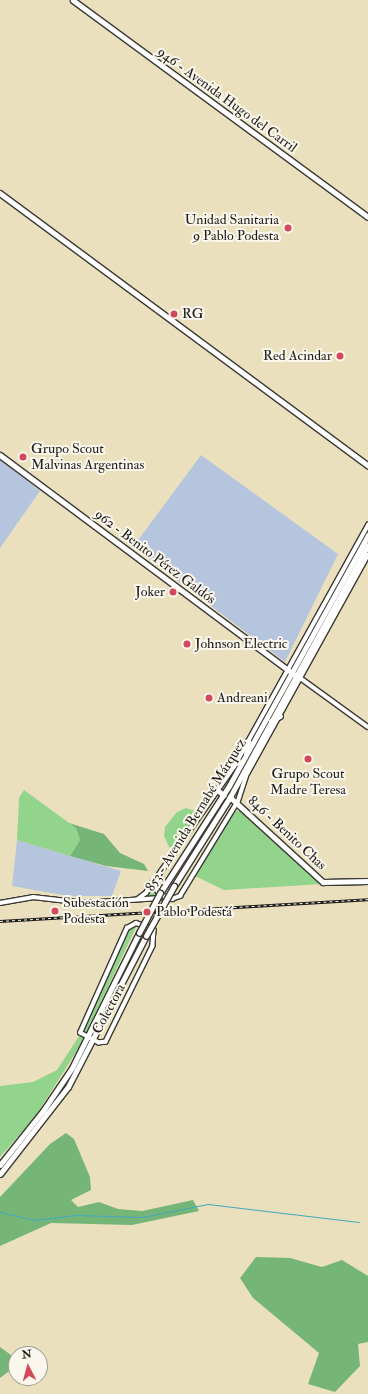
<!DOCTYPE html>
<meta charset="utf-8">
<style>
body{margin:0}
#map{position:relative;width:368px;height:1394px;overflow:hidden;background:#ebe0bd;font-family:"IM FELL Double Pica",serif}
div>[style]{position:absolute}
[style*='--x']{left:calc(var(--x)*1px);top:calc(var(--y)*1px);width:calc(var(--w)*1px);rotate:calc(var(--a)*1deg)}
.industrial>*{inset:0;background:#b6c5de}
.green>*{inset:0;background:#92d48c}
.forest>*{inset:0;background:#75b678}
.stream>*{height:1px;margin:-0.5px;padding:0 0.5px;transform-origin:0.5px;border-radius:0.5px;background:#41a9c1}
.roads{filter:drop-shadow(1px 0 #3b3934) drop-shadow(-1px 0 #3b3934) drop-shadow(0 1px #3b3934) drop-shadow(0 -1px #3b3934)}
.minor>*{height:3.5px;margin:-1.75px;padding:0 1.75px;transform-origin:1.75px;border-radius:1.75px;background:#fff}
.major>*{height:4.5px;margin:-2.25px;padding:0 2.25px;transform-origin:2.25px;border-radius:2.25px;background:#fff}
.rail>*{height:2.5px;margin-top:-1.25px;transform-origin:0;background:repeating-linear-gradient(90deg,#fbf7ec 0 3px,#1c1c1c 0 6px);box-sizing:border-box;border-block:1px solid #1c1c1c}
.bridges{filter:drop-shadow(1px 0 #3b3934) drop-shadow(-1px 0 #3b3934) drop-shadow(0 1px #3b3934) drop-shadow(0 -1px #3b3934)}
.major-bridge>*{height:4.5px;margin:-2.25px;padding:0 2.25px;transform-origin:2.25px;border-radius:2.25px;background:#fff}
.dots>*{width:11px;height:11px;translate:-50% -50%;box-sizing:border-box;border:2px solid #fbf7ec;border-radius:50%}
span{translate:-50% -50%;white-space:nowrap;text-align:center;line-height:1.15;-webkit-text-stroke:4px #fbf7ec;paint-order:stroke}
.street-label{font-size:14px;color:#1c1c1c}
.poi-label{font-size:14px;color:#1c1c1c}
.right{translate:-100% -50%;text-align:right}
.left{translate:0 -50%;text-align:left}
.north{position:absolute;left:8px;top:1346px;width:40px;height:40px;box-sizing:border-box;background:#fbf7ec;border:1px solid #a29f99;border-radius:50%;rotate:354deg;font-size:11px;font-weight:700;line-height:16px;text-align:center;color:#1c1c1c}
.north::after{content:'';display:block;margin:auto;width:14px;height:18px;background:#d1495b;clip-path:polygon(50% 0,100% 100%,50% 72%,0 100%)}
</style>
<div id="map">
<div class="industrial">
<div style="clip-path:polygon(201px 455px,338px 554px,285px 662px,133px 547px)"></div>
<div style="clip-path:polygon(0 459px,40px 491px,0 548px)"></div>
<div style="clip-path:polygon(17px 840px,121px 871px,112px 896px,68px 896px,12px 886px)"></div>
</div>
<div class="green">
<div style="clip-path:polygon(24px 790px,76px 828px,80px 840px,70px 856px,17px 840px,19px 798px)"></div>
<div style="clip-path:polygon(186px 808px,198px 812px,171px 848px,169px 847px,164px 836px,165px 827px,177px 812px)"></div>
<div style="clip-path:polygon(234px 811px,242px 811px,322px 884px,224px 890px,195px 876px)"></div>
<div style="clip-path:polygon(152px 885px,160px 896px,145px 897px,150px 890px)"></div>
<div style="clip-path:polygon(137px 925px,83px 1041px,35px 1117px,0 1157px,0 1086px,33px 1082px,57px 1070px,83px 1030px,129px 930px)"></div>
</div>
<div class="forest">
<div style="clip-path:polygon(69px 823px,104px 834px,120px 853px,144px 864px,148px 871px,106px 866px,70px 856px,80px 840px,76px 828px)"></div>
<div style="clip-path:polygon(66px 1133px,74px 1139px,90px 1177px,91px 1190px,71px 1200px,78px 1207px,99px 1202px,118px 1209px,142px 1211px,193px 1200px,199px 1211px,132px 1225px,51px 1223px,0 1246px,0 1197px,50px 1144px)"></div>
<div style="clip-path:polygon(256px 1257px,290px 1258px,322px 1267px,342px 1260px,368px 1276px,368px 1342px,358px 1344px,360px 1366px,335px 1392px,308px 1384px,319px 1353px,253px 1298px,240px 1278px)"></div>
<div style="clip-path:polygon(0 1347px,11px 1355px,12px 1369px,0 1378px)"></div>
</div>
<div class="stream">
<div style="--x:0;--y:1212;--w:35;--a:13"></div>
<div style="--x:34;--y:1220;--w:42;--a:-6.8"></div>
<div style="--x:76;--y:1215;--w:66;--a:1.7"></div>
<div style="--x:142;--y:1217;--w:67;--a:-11.1"></div>
<div style="--x:208;--y:1204;--w:152;--a:6.8"></div>
</div>
<div class="roads">
<div class="minor">
<div style="--x:299;--y:677;--w:85;--a:35.9"></div>
<div style="--x:153;--y:882;--w:15;--a:62"></div>
<div style="--x:160;--y:895;--w:13;--a:18"></div>
<div style="--x:172;--y:899;--w:9;--a:-21"></div>
<div style="--x:180;--y:896;--w:111;--a:-58.6"></div>
<div style="--x:238;--y:801;--w:26;--a:-72"></div>
<div style="--x:246;--y:776;--w:252;--a:-61.1"></div>
<div style="--x:138;--y:899;--w:10;--a:-37"></div>
<div style="--x:146;--y:893;--w:154;--a:-55.1"></div>
<div style="--x:234;--y:767;--w:277;--a:-61"></div>
<div style="--x:0;--y:903;--w:34;--a:-10"></div>
<div style="--x:33;--y:897;--w:52;--a:6.6"></div>
<div style="--x:85;--y:903;--w:75;--a:-3.8"></div>
<div style="--x:136;--y:923;--w:19;--a:21"></div>
<div style="--x:154;--y:930;--w:16;--a:94"></div>
<div style="--x:153;--y:946;--w:107;--a:116.1"></div>
<div style="--x:106;--y:1042;--w:7;--a:172"></div>
<div style="--x:99;--y:1043;--w:21;--a:-152"></div>
<div style="--x:80;--y:1033;--w:115;--a:-65.9"></div>
<div style="--x:127;--y:928;--w:10;--a:-29"></div>
</div>
<div class="major">
<div style="--x:73;--y:0;--w:366;--a:36.3"></div>
<div style="--x:0;--y:193;--w:458;--a:36.5"></div>
<div style="--x:0;--y:455;--w:367;--a:36.7"></div>
<div style="--x:271;--y:721;--w:10;--a:-29"></div>
<div style="--x:246;--y:754;--w:13;--a:-81"></div>
<div style="--x:216;--y:789;--w:10;--a:37"></div>
<div style="--x:230;--y:797;--w:126;--a:42.4"></div>
<div style="--x:323;--y:882;--w:45;--a:-1.3"></div>
<div style="--x:174;--y:886;--w:105;--a:-57.8"></div>
<div style="--x:230;--y:797;--w:287;--a:-61.3"></div>
<div style="--x:160;--y:893;--w:127;--a:-57.2"></div>
<div style="--x:229;--y:786;--w:287;--a:-61"></div>
<div style="--x:0;--y:1165;--w:69;--a:-51.5"></div>
<div style="--x:43;--y:1111;--w:52;--a:-56"></div>
<div style="--x:72;--y:1068;--w:151;--a:-63.6"></div>
<div style="--x:0;--y:1174;--w:110;--a:-52"></div>
<div style="--x:68;--y:1087;--w:170;--a:-62.7"></div>
</div>
</div>
<div class="rail">
<div style="--x:0;--y:921;--w:369;--a:-3.4"></div>
</div>
<div class="bridges">
<div class="major-bridge">
<div style="--x:139;--y:933;--w:45;--a:-62.3"></div>
<div style="--x:146;--y:936;--w:57;--a:-60.8"></div>
</div>
</div>
<div class="dots">
<div style="left:288px;top:228px;background:#d1495b"></div>
<div style="left:174px;top:314px;background:#d1495b"></div>
<div style="left:340px;top:356px;background:#d1495b"></div>
<div style="left:23px;top:457px;background:#d1495b"></div>
<div style="left:173px;top:592px;background:#d1495b"></div>
<div style="left:187px;top:644px;background:#d1495b"></div>
<div style="left:209px;top:698px;background:#d1495b"></div>
<div style="left:308px;top:759px;background:#d1495b"></div>
<div style="left:55px;top:911px;background:#d1495b"></div>
<div style="left:147px;top:912px;background:#d1495b"></div>
</div>
<div class="street-label">
<span style="left:227px;top:100px;rotate:36deg">946 - Avenida Hugo del Carril</span>
<span style="left:155px;top:557px;rotate:37deg">962 - Benito Pérez Galdós</span>
<span style="left:196px;top:815px;rotate:-58deg">853 - Avenida Bernabé Márquez</span>
<span style="left:287px;top:833px;rotate:43deg">846 - Benito Chas</span>
<span style="left:109px;top:1009px;rotate:-62deg">Colectora</span>
</div>
<div class="poi-label">
<span class="right" style="left:279px;top:228px">Unidad Sanitaria<br>9 Pablo Podesta</span>
<span class="left" style="left:182px;top:314px">RG</span>
<span class="right" style="left:332px;top:356px">Red Acindar</span>
<span class="left" style="left:31px;top:457px">Grupo Scout<br>Malvinas Argentinas</span>
<span class="right" style="left:165px;top:592px">Joker</span>
<span class="left" style="left:195px;top:644px">Johnson Electric</span>
<span class="left" style="left:217px;top:698px">Andreani</span>
<span style="left:308px;top:782px">Grupo Scout<br>Madre Teresa</span>
<span class="left" style="left:63px;top:911px">Subestación<br>Podesta</span>
<span class="left" style="left:156px;top:912px">Pablo Podestá</span>
</div>
<div class="north">N</div>
</div>
